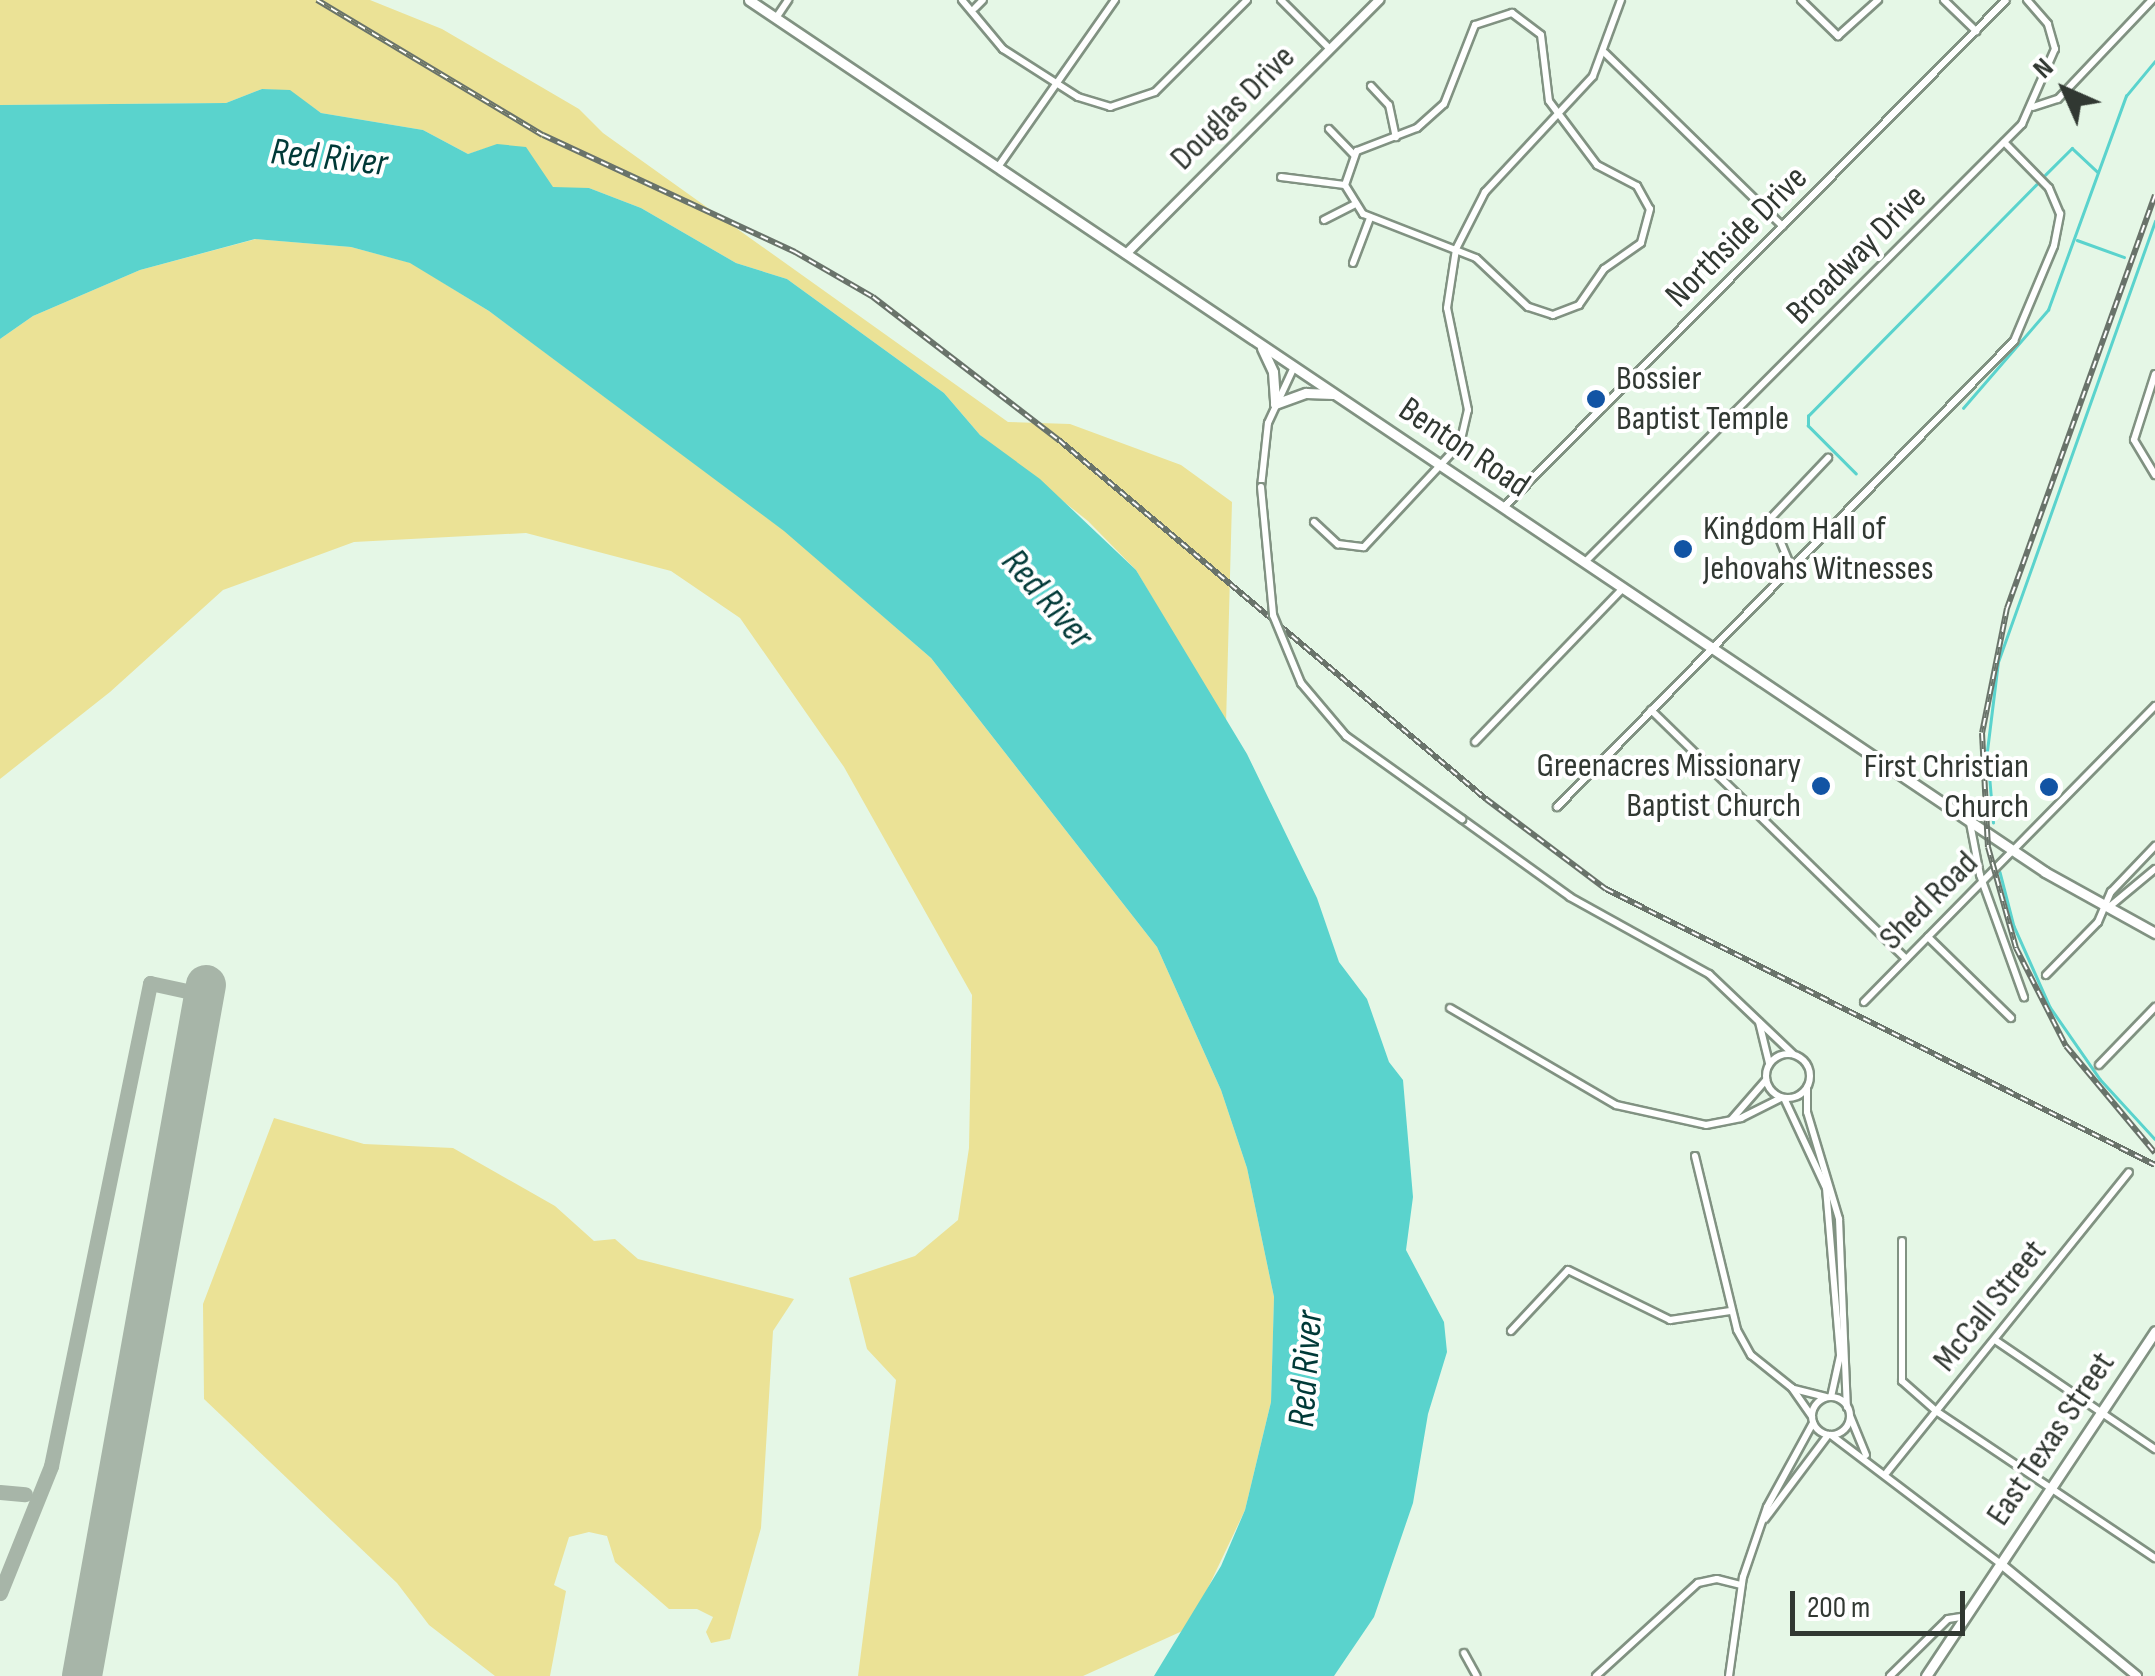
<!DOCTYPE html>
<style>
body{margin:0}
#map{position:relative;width:2155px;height:1676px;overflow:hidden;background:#e5f7e6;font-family:"Sofia Sans Condensed",sans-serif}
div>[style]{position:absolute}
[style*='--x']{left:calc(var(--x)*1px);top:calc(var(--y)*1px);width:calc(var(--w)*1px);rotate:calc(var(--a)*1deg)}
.green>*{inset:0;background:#ebe296}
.water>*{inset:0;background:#5ad3cd}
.stream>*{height:2.5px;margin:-1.25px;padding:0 1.25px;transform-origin:1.25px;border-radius:1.25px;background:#5ad3cd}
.taxiway>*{height:15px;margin:-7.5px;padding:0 7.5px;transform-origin:7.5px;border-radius:7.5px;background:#a7b5a8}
.runway>*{height:40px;margin:-20px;padding:0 20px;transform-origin:20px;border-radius:20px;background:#a7b5a8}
.roads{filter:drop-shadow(2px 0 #819282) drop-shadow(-2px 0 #819282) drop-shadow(0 2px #819282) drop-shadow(0 -2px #819282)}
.minor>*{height:6px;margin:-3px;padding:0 3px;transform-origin:3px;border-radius:3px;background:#fff}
.minor>.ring{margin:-3px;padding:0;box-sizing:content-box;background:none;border:6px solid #fff;border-radius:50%}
.tertiary>*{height:8px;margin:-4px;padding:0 4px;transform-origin:4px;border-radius:4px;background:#fff}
.primary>*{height:9px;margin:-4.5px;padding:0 4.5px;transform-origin:4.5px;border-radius:4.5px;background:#fff}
.rail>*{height:6px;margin-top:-3px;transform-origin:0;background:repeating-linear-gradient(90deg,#fff 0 8px,#69736a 0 16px);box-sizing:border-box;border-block:2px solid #69736a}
.bridges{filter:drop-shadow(2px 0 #819282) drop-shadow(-2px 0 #819282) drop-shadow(0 2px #819282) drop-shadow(0 -2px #819282)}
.minor-bridge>*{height:6px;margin:-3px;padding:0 3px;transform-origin:3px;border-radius:3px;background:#fff}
.dots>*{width:28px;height:28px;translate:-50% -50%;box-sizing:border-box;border:5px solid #fff;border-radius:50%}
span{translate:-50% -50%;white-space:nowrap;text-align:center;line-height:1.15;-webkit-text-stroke:8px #fff;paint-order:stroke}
.street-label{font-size:35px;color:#313832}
.poi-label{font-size:35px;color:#313832}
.left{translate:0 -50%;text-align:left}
.right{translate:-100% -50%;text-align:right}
.water-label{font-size:38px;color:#003937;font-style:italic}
.north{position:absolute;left:2015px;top:40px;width:100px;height:100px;-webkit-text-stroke:8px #fff;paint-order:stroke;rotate:315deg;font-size:28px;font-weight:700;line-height:40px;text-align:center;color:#313832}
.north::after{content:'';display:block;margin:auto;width:35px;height:45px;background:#313832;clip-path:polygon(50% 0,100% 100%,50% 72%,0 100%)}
.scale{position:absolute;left:1790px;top:1591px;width:175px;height:45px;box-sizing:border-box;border:5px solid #313832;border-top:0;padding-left:12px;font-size:30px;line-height:35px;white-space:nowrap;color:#313832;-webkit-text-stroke:8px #fff;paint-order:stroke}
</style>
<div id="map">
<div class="green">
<div style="clip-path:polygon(0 0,370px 0,442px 29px,579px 109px,603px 133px,1008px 422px,1070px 424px,1181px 465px,1232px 502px,1226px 724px,1136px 570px,1088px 521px,980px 435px,944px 393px,787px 279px,736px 263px,641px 208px,589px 188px,553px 188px,490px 147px,468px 154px,423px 130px,321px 113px,290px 91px,262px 89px,226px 103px,0 105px)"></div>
<div style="clip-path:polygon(256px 239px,351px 247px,411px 263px,489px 311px,785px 531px,931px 658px,1157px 947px,1221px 1090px,1247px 1168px,1274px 1297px,1271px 1402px,1245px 1510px,1189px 1628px,1083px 1676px,858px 1676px,896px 1380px,867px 1349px,849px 1278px,915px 1256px,958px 1220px,969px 1148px,972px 995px,844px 767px,740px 618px,671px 571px,526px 533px,354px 542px,223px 590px,110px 692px,0 779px,0 339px,33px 316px,140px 270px)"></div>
<div style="clip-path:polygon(274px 1118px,364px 1144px,453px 1148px,555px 1206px,594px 1241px,615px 1239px,638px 1259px,794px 1299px,773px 1331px,761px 1528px,730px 1639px,711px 1643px,706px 1632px,713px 1617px,697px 1609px,669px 1609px,615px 1562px,607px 1536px,589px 1532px,569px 1537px,554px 1585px,566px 1591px,550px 1676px,495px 1676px,429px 1625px,397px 1583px,204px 1399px,203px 1304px)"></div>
</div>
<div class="water">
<div style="clip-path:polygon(262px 89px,290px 90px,321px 113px,423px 130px,468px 154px,497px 144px,526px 147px,553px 187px,589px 188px,641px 208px,736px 263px,787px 279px,944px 393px,980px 435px,1040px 479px,1136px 570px,1247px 754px,1317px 898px,1339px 962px,1367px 999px,1389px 1062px,1403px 1080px,1413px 1197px,1406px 1250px,1444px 1322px,1447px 1352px,1428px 1414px,1413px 1503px,1374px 1617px,1334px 1676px,1154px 1676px,1221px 1566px,1245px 1510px,1271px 1402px,1274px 1297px,1247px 1168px,1221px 1090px,1157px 947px,931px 658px,784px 531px,489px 311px,410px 263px,351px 247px,255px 239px,140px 270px,33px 316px,0 339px,0 105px,226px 103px)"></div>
</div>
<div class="stream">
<div style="--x:2045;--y:175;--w:38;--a:-45"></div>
<div style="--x:2072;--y:148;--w:35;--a:43"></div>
<div style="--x:2077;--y:240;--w:50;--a:19.9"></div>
<div style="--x:1963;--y:408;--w:130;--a:-49.1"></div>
<div style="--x:2048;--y:310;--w:228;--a:-70"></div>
<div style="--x:2126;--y:96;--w:45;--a:-50.4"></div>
<div style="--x:1856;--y:474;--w:68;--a:-135"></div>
<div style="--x:1808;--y:426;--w:10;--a:-90"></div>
<div style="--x:1808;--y:416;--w:325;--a:-45.4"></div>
<div style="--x:1993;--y:823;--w:72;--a:-94.8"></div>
<div style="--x:1987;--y:751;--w:90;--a:-83"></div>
<div style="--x:1998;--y:662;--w:468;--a:-70.4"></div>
<div style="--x:2000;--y:872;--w:56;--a:75.5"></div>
<div style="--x:2014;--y:926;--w:89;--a:66"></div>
<div style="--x:2050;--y:1007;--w:88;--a:55.2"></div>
<div style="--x:2100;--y:1079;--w:81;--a:47.5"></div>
</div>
<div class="taxiway">
<div style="--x:0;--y:1492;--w:25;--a:5"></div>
<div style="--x:0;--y:1593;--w:137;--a:-68.1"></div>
<div style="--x:51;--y:1466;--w:493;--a:-78.4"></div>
<div style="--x:150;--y:983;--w:56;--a:12.3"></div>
</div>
<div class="runway">
<div style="--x:82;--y:1676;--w:702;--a:-79.83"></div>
</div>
<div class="roads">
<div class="minor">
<div style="--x:962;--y:0;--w:64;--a:50.1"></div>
<div style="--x:1003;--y:49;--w:89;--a:32.6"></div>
<div style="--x:1078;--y:97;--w:34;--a:17"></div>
<div style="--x:1110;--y:107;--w:47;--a:-18.4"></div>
<div style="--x:1155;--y:92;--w:130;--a:-45"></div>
<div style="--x:1281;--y:0;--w:69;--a:45"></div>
<div style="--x:1801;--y:0;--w:52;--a:44.2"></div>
<div style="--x:1838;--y:36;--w:54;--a:-42"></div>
<div style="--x:1944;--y:0;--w:45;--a:44.1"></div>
<div style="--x:975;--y:8;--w:11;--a:-45"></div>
<div style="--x:1512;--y:13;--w:36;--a:37"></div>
<div style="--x:1541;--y:35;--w:66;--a:83.1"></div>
<div style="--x:1549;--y:101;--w:80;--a:53.1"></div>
<div style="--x:1597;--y:165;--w:45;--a:27.7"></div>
<div style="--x:1637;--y:186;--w:26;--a:61"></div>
<div style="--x:1650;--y:209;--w:35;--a:105"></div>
<div style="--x:1641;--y:243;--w:45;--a:144.9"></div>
<div style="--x:1604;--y:269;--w:44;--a:124.8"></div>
<div style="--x:1579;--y:305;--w:28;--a:159"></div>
<div style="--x:1553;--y:315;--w:26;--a:-162"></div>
<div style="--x:1528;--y:307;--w:71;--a:-136.7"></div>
<div style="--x:1476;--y:258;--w:121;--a:-158.7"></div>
<div style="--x:1363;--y:214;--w:34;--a:-122"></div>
<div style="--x:1345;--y:185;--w:36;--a:-71"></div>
<div style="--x:1357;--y:151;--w:64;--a:-21"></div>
<div style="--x:1417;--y:128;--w:36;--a:-42"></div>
<div style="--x:1444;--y:104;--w:85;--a:-68.6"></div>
<div style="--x:1475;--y:25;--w:39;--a:-18"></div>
<div style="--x:776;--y:18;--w:22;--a:-56"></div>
<div style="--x:1605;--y:53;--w:248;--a:44.3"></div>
<div style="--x:1371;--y:86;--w:26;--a:47"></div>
<div style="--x:1389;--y:105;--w:33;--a:78"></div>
<div style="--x:2033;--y:107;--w:26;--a:-18"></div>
<div style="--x:2058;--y:99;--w:137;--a:-46.5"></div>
<div style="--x:1329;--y:129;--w:36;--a:46"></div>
<div style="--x:998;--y:167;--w:204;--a:-55"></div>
<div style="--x:1281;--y:177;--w:64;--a:7.1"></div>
<div style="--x:1324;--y:220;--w:33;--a:-27"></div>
<div style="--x:1353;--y:263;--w:48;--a:-69.3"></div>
<div style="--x:2155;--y:374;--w:69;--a:107.7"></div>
<div style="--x:2134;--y:440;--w:41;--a:59"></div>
<div style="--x:1261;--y:487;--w:64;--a:-83.8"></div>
<div style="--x:1268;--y:423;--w:62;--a:-65.1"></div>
<div style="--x:1504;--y:507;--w:713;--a:-45.28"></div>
<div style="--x:1314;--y:522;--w:33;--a:43"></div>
<div style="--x:1338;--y:544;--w:26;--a:7"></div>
<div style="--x:1364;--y:547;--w:141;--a:-47"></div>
<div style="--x:1460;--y:444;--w:35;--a:-77"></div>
<div style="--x:1468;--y:410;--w:104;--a:-101.6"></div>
<div style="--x:1447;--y:308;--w:60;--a:-81.3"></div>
<div style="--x:1456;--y:249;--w:64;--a:-63"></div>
<div style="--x:1485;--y:192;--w:158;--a:-47"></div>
<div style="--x:1593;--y:76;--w:81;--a:-69.8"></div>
<div style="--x:1585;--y:562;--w:619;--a:-45.07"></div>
<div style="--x:2022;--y:124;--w:82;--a:-66.3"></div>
<div style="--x:2055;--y:49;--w:26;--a:-106"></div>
<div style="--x:2048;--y:24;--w:32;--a:-131"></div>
<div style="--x:1791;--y:567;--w:53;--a:-112.2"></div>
<div style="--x:1771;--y:518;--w:83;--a:-46.5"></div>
<div style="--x:1651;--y:710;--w:356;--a:44.3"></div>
<div style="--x:1475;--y:742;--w:214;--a:-46.1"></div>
<div style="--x:1557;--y:807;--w:653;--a:-45.56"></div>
<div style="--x:2014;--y:341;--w:103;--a:-67.2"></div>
<div style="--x:2054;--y:246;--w:33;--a:-79"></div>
<div style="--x:2060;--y:214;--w:28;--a:-113"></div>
<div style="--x:2049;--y:188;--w:64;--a:-134.4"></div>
<div style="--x:1462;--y:819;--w:133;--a:35.8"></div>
<div style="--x:1570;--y:897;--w:159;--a:29"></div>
<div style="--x:1709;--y:974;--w:116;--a:43.6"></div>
<div style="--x:1970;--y:823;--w:53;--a:79.1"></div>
<div style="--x:1980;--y:875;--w:130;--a:70.2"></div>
<div style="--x:2108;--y:908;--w:61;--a:-39.7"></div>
<div style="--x:1928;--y:937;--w:116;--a:44.3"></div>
<div style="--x:2046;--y:975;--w:74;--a:-45.5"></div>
<div style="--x:2098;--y:922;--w:33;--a:-67"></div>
<div style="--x:2111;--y:892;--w:64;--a:-46.3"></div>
<div style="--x:1864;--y:1002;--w:415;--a:-45.5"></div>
<div style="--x:1450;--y:1008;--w:192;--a:30.3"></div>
<div style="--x:1616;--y:1105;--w:92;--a:12.5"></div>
<div style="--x:1706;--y:1125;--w:36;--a:-11"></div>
<div style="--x:1741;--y:1118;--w:45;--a:-26.6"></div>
<div style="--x:1759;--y:1022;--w:42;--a:76.3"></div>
<div class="ring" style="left:1766px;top:1054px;width:38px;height:38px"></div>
<div style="--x:2099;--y:1065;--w:81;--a:-46"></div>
<div style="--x:1807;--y:1088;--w:24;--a:90"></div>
<div style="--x:1807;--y:1112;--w:112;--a:73.3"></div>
<div style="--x:1839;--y:1219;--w:188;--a:87.6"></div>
<div style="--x:1784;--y:1098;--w:99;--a:65"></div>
<div style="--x:1826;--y:1188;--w:169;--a:85.2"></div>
<div style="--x:1840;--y:1356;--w:42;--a:102.4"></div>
<div style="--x:1732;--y:1119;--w:52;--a:-48.9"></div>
<div style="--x:1695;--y:1156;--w:179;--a:76.4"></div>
<div style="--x:1737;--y:1330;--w:29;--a:61"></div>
<div style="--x:1751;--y:1355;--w:53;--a:38.8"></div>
<div style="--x:1792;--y:1388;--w:35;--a:55"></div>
<div style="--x:1902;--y:1241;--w:140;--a:90"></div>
<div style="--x:1902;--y:1381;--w:45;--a:41.4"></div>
<div style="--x:1936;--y:1411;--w:264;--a:33.9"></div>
<div style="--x:1511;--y:1331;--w:83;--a:-46.9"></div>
<div style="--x:1568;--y:1270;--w:114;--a:26.1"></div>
<div style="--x:1670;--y:1320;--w:61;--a:-8.5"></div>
<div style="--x:1995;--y:1340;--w:194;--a:34.3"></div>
<div style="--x:1794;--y:1389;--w:32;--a:14"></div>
<div class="ring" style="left:1812px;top:1397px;width:32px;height:32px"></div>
<div style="--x:1850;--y:1416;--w:42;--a:67.7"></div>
<div style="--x:1831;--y:1435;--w:213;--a:37.2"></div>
<div style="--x:1887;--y:1472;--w:385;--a:-51.1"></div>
<div style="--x:1765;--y:1519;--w:105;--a:-53.1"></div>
<div style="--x:1464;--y:1653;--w:26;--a:61"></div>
<div style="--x:1596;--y:1676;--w:138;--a:-42.4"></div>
<div style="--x:1698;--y:1583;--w:19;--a:-12"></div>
<div style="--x:1717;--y:1579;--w:25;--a:14"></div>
<div style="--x:1729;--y:1676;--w:100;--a:-82"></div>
<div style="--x:1743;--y:1577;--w:74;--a:-71.1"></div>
<div style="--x:1767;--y:1507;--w:96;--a:-61.3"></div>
<div style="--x:1890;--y:1676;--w:81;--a:-44.5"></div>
<div style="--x:1948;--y:1619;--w:18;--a:-9"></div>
</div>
<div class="tertiary">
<div style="--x:1126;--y:254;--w:359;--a:-45.1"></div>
<div style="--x:2001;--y:1564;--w:176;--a:39.5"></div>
</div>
<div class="primary">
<div style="--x:749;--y:0;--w:1562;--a:33.93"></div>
<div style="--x:2045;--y:872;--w:126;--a:29"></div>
<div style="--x:1262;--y:348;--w:26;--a:65"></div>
<div style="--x:1273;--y:372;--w:32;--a:86"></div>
<div style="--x:1275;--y:404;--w:33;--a:-20"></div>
<div style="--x:1306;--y:393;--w:27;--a:2"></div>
<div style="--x:1926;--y:1676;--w:414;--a:-56.4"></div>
</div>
</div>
<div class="rail">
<div style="--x:317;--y:0;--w:263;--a:30.9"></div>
<div style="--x:543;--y:135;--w:278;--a:24.9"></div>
<div style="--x:795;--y:252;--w:90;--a:30"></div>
<div style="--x:873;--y:297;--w:235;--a:37.6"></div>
<div style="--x:1059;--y:440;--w:558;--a:40.06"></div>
<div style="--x:1486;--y:799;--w:150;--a:36.9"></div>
<div style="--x:1606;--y:889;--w:614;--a:26.69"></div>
<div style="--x:2155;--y:195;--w:439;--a:109.7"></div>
<div style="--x:2007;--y:608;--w:127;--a:101.3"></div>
<div style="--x:1982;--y:733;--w:114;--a:87"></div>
<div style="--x:1988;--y:847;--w:105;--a:74.5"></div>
<div style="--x:2016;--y:948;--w:110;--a:63"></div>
<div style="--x:2066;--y:1046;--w:139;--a:50.2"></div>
</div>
<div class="bridges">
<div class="minor-bridge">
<div style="--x:1261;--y:487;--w:129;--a:84.6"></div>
<div style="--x:1273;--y:615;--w:74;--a:67.6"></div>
<div style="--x:1301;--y:683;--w:70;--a:49.7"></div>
<div style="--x:1346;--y:736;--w:143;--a:35.6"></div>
</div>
</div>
<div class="dots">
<div style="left:1596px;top:399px;background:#1254a4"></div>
<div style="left:1683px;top:549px;background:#1254a4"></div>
<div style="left:1821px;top:786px;background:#1254a4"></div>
<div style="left:2049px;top:787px;background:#1254a4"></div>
</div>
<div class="street-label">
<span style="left:1233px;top:108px;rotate:-45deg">Douglas Drive</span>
<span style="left:1737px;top:237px;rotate:-45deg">Northside Drive</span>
<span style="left:1857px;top:255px;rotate:-45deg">Broadway Drive</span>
<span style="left:1464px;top:448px;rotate:34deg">Benton Road</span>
<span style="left:1929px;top:901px;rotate:-45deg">Shed Road</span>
<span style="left:1990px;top:1306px;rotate:-51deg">McCall Street</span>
<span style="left:2051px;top:1439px;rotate:-56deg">East Texas Street</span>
</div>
<div class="poi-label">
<span class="left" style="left:1616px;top:399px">Bossier<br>Baptist Temple</span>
<span class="left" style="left:1703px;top:549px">Kingdom Hall of<br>Jehovahs Witnesses</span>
<span class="right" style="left:1801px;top:786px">Greenacres Missionary<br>Baptist Church</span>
<span class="right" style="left:2029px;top:787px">First Christian<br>Church</span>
</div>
<div class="water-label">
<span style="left:329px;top:158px;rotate:6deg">Red River</span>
<span style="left:1047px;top:599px;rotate:49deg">Red River</span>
<span style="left:1306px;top:1369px;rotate:-86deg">Red River</span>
</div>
<div class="north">N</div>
<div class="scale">200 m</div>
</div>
